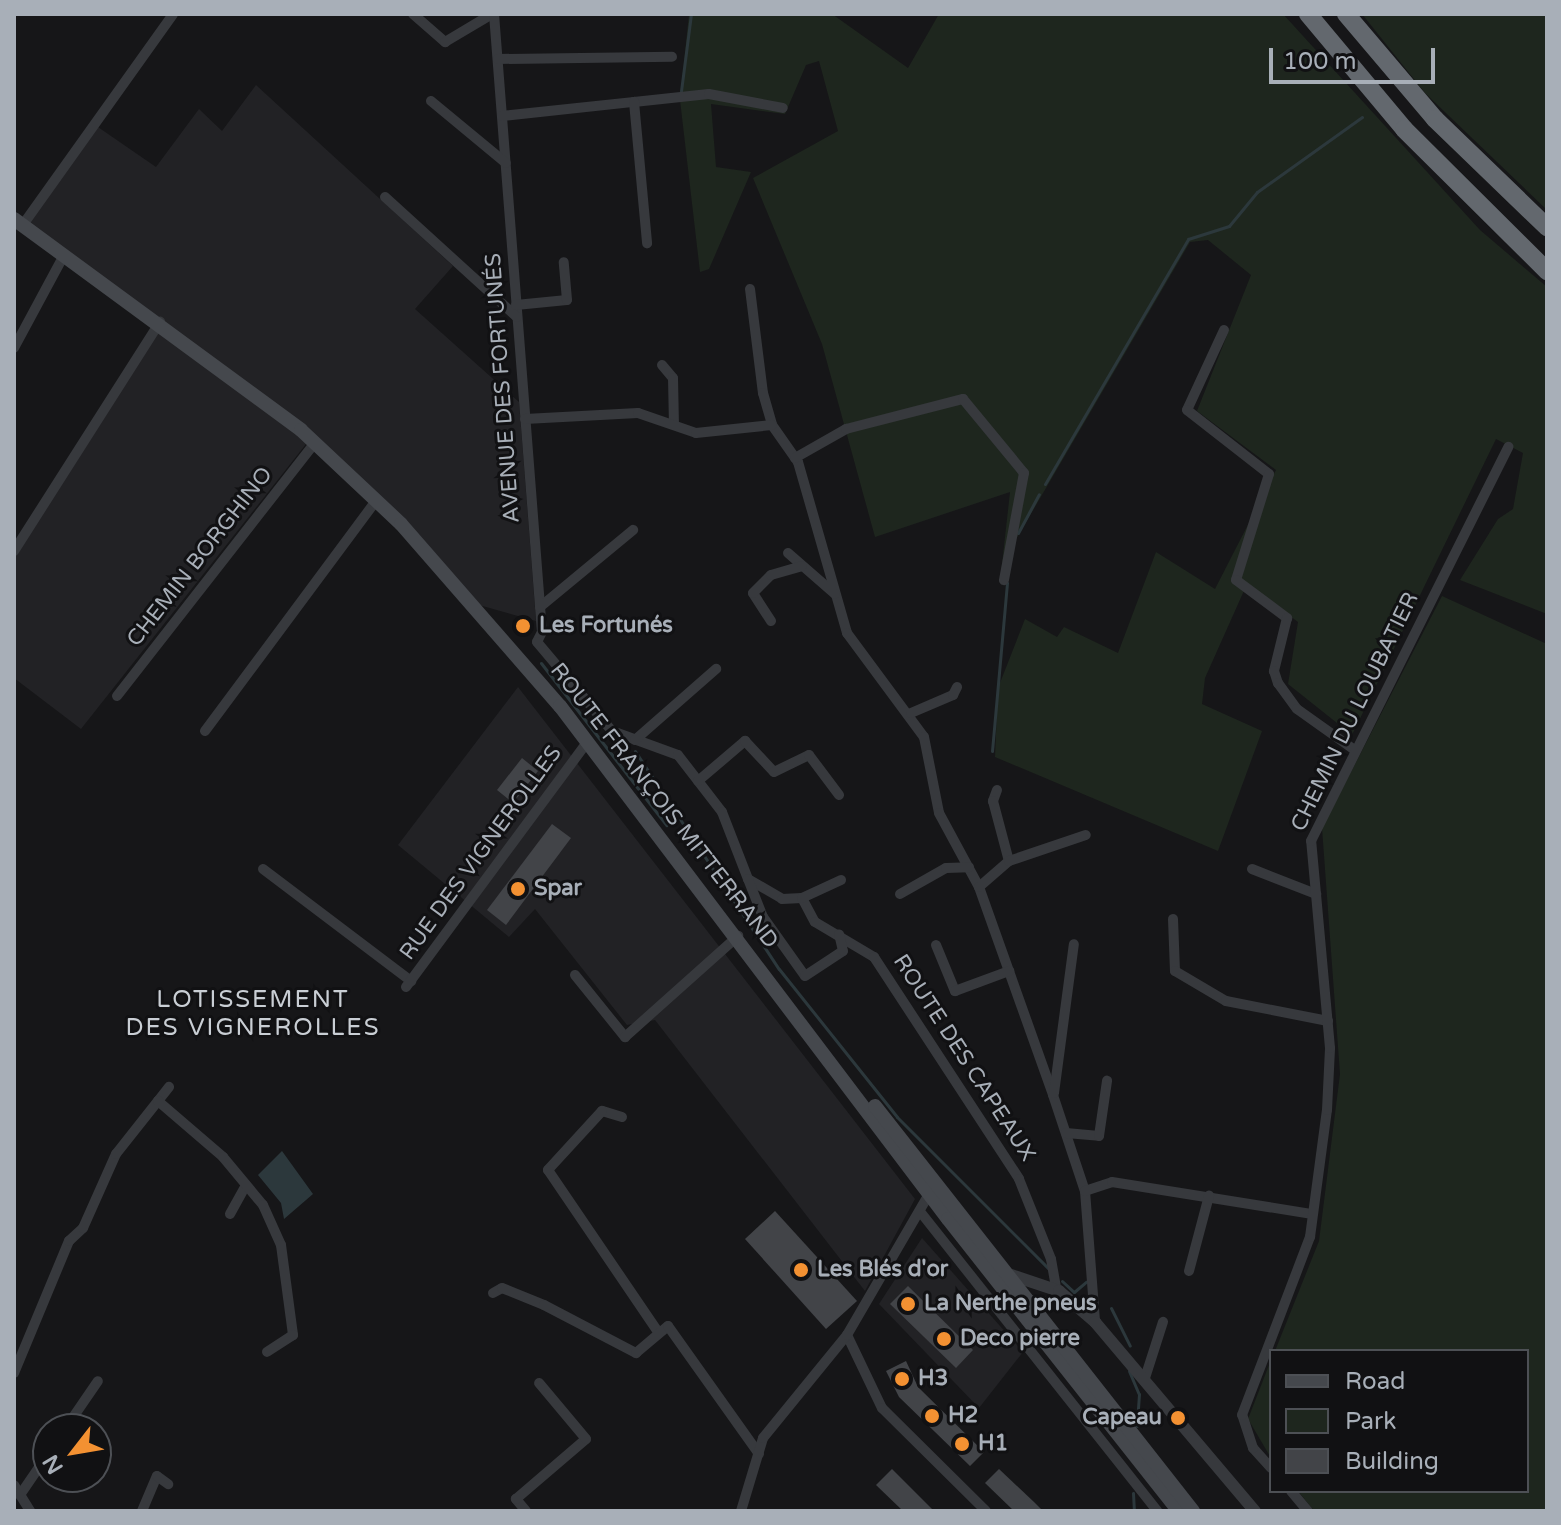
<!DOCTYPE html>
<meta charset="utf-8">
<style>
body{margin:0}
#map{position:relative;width:1561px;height:1525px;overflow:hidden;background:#161618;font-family:"Varela Round",sans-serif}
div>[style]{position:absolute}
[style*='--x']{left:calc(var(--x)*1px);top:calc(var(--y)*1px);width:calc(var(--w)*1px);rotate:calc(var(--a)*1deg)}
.built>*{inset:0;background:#222225}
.green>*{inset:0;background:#1e261e}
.water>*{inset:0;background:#2c383c}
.stream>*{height:3px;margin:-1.5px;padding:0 1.5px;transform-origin:1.5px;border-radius:1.5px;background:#2c383c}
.building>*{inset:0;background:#424448}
.minor>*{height:10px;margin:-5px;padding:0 5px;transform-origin:5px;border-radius:5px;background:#37393d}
.tertiary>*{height:12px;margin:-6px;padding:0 6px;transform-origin:6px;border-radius:6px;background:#37393d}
.secondary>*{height:14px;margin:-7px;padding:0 7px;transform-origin:7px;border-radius:7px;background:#45484d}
.motorway>*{height:18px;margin:-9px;padding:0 9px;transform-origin:9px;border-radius:9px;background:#63686e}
.dots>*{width:22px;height:22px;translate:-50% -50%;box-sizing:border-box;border:4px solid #111113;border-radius:50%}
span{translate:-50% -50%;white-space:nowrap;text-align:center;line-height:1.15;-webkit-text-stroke:6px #111113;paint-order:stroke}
.street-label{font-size:22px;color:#a8afb8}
.poi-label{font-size:22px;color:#a8afb8;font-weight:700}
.left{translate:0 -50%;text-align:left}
.right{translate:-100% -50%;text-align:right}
.neighbourhood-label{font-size:24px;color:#c9ced4;letter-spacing:2px}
.frame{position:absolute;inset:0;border:16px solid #a8afb8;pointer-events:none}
.legend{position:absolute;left:1269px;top:1349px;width:260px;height:144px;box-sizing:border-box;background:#111113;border:2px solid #4d5055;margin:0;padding:10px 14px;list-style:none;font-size:24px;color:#a8afb8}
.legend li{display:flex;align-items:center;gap:16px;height:40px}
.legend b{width:40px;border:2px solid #4d5055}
.north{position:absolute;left:32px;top:1413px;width:80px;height:80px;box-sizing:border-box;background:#111113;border:2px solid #4d5055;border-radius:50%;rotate:239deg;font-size:22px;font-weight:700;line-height:32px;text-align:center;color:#a8afb8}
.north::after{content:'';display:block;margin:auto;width:28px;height:36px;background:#f39132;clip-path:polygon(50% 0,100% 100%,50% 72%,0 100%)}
.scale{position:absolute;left:1269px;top:48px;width:166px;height:36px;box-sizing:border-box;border:4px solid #a8afb8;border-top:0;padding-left:10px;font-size:24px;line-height:28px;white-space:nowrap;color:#a8afb8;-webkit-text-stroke:6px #111113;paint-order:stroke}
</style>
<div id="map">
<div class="built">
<div style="clip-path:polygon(256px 85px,453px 266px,415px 309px,519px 402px,536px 621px,472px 603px,310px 439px,81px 729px,14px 678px,14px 551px,160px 322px,22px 226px,95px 125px,156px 167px,199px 109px,222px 131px)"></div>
<div style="clip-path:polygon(518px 687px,915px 1199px,865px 1291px,655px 1020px,627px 1025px,535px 909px,509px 937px,398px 845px)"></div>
<div style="clip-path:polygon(922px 1238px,1023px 1352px,979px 1408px,879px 1304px)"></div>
</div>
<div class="green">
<div style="clip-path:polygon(689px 14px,832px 14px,908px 68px,939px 14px,1283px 14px,1480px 230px,1547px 287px,1547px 614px,1460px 580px,1498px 519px,1513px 509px,1523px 453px,1496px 439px,1352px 735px,1288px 684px,1298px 622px,1247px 584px,1205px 678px,1202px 704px,1262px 731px,1218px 851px,995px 757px,998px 688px,1025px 619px,1057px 637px,1064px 627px,1118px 653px,1156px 552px,1215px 589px,1276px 470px,1197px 411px,1251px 275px,1208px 240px,1190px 242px,1015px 541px,1000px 582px,1010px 492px,875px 537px,822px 344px,753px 178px,838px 131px,819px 61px,806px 65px,785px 114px,711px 104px,716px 167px,751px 172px,709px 269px,700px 272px,680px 100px)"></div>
<div style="clip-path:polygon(1362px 14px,1547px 14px,1547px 210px,1425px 93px)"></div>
<div style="clip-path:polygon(1442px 596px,1547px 644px,1547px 1511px,1314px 1511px,1298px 1491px,1527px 1491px,1527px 1351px,1275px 1351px,1319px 1241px,1340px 1074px,1322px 828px)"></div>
<div style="clip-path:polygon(1271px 1360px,1271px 1458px,1248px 1419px)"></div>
</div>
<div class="water">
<div style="clip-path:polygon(282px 1151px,313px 1194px,284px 1219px,281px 1203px,258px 1175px)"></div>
</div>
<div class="stream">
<div style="--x:681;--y:91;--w:78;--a:-82.6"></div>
<div style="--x:1045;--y:484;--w:284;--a:-59.7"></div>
<div style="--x:1188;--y:239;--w:43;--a:-17.6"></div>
<div style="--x:1229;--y:226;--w:44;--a:-50.5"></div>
<div style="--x:1257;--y:192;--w:129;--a:-35.5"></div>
<div style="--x:1018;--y:533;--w:44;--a:-61.7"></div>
<div style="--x:541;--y:663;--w:205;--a:52.3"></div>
<div style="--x:635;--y:751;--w:261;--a:56.6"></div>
<div style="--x:779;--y:969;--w:189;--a:51.4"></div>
<div style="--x:897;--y:1117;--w:214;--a:45"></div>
<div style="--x:992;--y:751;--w:169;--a:-84.9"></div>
<div style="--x:1062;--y:1281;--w:16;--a:43"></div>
<div style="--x:1074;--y:1292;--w:16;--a:-40"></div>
<div style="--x:1111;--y:1308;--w:42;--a:63.4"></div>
<div style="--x:1129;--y:1371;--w:25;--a:67"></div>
<div style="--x:1139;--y:1394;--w:32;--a:94"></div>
<div style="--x:1133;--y:1493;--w:18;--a:87"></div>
</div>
<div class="building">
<div style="clip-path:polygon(522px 758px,538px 771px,513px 803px,497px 790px)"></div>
<div style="clip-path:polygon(552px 824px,571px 838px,506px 925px,487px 910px)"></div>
<div style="clip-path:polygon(775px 1211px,857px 1301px,826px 1329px,745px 1239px)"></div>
<div style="clip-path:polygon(908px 1286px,973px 1350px,956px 1368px,890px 1304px)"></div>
<div style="clip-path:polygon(906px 1361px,918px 1387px,984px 1452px,970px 1466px,899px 1397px,886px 1371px)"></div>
<div style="clip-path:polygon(892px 1469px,934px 1511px,903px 1511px,876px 1485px)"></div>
<div style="clip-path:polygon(999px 1469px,1034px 1502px,1043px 1511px,1014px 1511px,985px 1483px)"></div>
</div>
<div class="minor">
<div style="--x:413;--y:14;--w:43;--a:41.2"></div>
<div style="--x:445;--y:42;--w:55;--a:-30.8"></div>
<div style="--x:494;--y:14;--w:620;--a:85.56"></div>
<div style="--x:542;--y:632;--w:11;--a:117"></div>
<div style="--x:537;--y:642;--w:116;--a:49.9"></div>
<div style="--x:612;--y:731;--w:70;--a:20"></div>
<div style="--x:678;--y:755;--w:72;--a:52.3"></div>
<div style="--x:722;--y:812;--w:72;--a:68.8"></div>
<div style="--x:748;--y:879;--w:39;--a:30"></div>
<div style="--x:782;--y:899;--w:20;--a:-3"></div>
<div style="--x:802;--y:898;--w:27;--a:62"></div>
<div style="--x:815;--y:922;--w:69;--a:30.7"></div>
<div style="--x:874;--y:957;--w:265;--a:56.8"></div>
<div style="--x:1019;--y:1179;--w:86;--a:68.2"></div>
<div style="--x:1051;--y:1259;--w:39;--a:80"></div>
<div style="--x:498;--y:59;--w:174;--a:-0.7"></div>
<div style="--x:431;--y:101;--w:97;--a:39.6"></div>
<div style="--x:634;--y:102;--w:75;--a:-6.1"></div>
<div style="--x:709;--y:94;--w:75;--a:10.7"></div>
<div style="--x:502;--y:116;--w:133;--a:-6.1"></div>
<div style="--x:634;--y:102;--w:142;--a:84.7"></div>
<div style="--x:385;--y:197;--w:178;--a:42.3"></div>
<div style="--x:22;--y:226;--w:260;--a:-54.5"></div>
<div style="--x:750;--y:289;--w:105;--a:82.9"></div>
<div style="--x:763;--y:393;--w:33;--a:74"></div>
<div style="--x:772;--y:425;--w:45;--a:54.9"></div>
<div style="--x:798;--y:462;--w:178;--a:74"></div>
<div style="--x:847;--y:633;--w:129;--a:53.5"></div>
<div style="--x:924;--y:737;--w:77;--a:78.8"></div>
<div style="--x:939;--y:813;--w:84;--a:61.6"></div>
<div style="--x:979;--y:887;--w:221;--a:70.4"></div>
<div style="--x:1053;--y:1095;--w:101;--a:71.6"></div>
<div style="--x:1085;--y:1191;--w:131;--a:85.6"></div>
<div style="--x:516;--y:305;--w:51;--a:-5.6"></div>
<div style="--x:567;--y:300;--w:38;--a:-95"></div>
<div style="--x:1224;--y:330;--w:88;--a:114.8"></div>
<div style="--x:1187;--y:410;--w:104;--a:38"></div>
<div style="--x:1269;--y:474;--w:111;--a:107.3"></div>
<div style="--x:1236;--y:580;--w:64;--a:36.7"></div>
<div style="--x:1287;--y:618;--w:55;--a:103.8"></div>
<div style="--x:1274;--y:671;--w:13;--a:72"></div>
<div style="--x:1278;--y:683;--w:32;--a:54"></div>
<div style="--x:1297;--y:709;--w:72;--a:35.4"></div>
<div style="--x:14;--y:348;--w:106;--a:-61.7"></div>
<div style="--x:662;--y:365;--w:17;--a:50"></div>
<div style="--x:673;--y:378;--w:46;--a:88.8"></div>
<div style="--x:525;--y:419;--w:113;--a:-3"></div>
<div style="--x:638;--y:413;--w:61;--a:19"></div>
<div style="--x:696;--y:433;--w:76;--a:-6"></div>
<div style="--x:795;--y:458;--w:59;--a:-29.6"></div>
<div style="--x:846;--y:429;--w:121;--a:-14.4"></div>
<div style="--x:963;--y:399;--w:96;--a:50.5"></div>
<div style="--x:1024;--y:473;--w:109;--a:100.6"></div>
<div style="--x:14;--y:551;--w:272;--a:-57.5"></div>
<div style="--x:788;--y:553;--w:62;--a:41.1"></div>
<div style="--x:540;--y:607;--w:121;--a:-39.6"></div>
<div style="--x:771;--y:621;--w:33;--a:-123"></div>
<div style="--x:753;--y:593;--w:25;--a:-45"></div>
<div style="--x:771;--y:575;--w:32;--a:-16"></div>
<div style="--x:117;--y:696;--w:321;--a:-52"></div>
<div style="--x:911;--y:713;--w:46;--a:-23.2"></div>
<div style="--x:953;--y:695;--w:9;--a:-63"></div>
<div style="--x:205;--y:731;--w:287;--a:-53.4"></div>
<div style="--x:635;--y:740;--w:108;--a:-41.2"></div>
<div style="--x:698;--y:781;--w:62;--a:-40.4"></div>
<div style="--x:745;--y:741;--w:42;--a:46.9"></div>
<div style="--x:774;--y:772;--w:39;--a:-26"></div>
<div style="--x:809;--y:755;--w:50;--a:53.1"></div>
<div style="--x:997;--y:790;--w:12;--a:110"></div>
<div style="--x:993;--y:801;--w:62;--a:75.1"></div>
<div style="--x:263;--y:869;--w:186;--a:37.1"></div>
<div style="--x:1252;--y:869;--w:69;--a:21.3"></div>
<div style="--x:748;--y:879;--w:41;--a:68.5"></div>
<div style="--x:763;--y:917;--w:72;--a:54.6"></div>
<div style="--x:805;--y:976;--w:45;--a:-33.3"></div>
<div style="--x:843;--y:951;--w:17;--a:-103"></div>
<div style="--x:979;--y:887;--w:40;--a:-41"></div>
<div style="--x:1009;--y:861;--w:81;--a:-18.7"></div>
<div style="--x:900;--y:894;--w:53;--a:-29.5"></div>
<div style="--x:946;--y:868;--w:23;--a:-2"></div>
<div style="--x:802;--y:898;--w:43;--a:-24.8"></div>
<div style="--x:1173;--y:919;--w:52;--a:87.8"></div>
<div style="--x:1175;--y:971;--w:59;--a:30.5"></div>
<div style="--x:1226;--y:1001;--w:104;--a:11.1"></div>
<div style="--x:936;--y:945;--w:50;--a:67.6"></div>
<div style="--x:955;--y:991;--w:58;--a:-20.3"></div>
<div style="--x:575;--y:975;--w:80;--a:51.1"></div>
<div style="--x:625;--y:1037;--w:152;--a:-41.8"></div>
<div style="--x:406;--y:987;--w:305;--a:-53.5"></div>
<div style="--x:1054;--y:1093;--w:150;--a:-82.4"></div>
<div style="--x:158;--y:1101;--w:18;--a:-52"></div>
<div style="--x:622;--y:1117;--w:21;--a:-163"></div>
<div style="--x:602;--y:1111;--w:80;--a:132.5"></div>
<div style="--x:548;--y:1170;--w:196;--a:55.8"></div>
<div style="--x:1066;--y:1133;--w:33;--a:5"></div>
<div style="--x:1099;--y:1136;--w:56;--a:-81.7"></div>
<div style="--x:1085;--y:1191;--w:28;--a:-18"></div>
<div style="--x:1112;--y:1182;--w:203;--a:9.1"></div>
<div style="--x:230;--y:1214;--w:33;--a:-61"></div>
<div style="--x:922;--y:1214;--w:379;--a:51.6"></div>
<div style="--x:1189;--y:1271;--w:78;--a:-75.1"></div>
<div style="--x:493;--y:1293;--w:10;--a:-29"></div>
<div style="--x:502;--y:1288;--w:45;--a:22"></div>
<div style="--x:544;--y:1305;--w:104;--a:27.6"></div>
<div style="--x:636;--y:1353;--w:42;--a:-40.2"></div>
<div style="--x:668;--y:1326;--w:157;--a:54.6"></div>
<div style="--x:847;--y:1335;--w:81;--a:64.4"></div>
<div style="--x:882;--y:1408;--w:146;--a:44.7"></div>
<div style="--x:14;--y:1373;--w:143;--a:-67.4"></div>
<div style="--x:69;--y:1241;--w:19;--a:-43"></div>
<div style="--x:83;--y:1228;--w:81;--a:-66"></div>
<div style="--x:116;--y:1154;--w:68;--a:-51.6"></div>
<div style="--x:158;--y:1101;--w:86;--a:40.7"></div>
<div style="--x:223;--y:1157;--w:62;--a:50.2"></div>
<div style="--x:263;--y:1205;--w:44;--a:65.8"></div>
<div style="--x:281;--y:1245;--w:91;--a:82.4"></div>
<div style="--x:293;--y:1335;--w:31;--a:147"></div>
<div style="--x:1145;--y:1378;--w:59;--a:-72.2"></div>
<div style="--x:65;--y:1429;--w:58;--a:-55.5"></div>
<div style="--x:1271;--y:1468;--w:27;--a:-132"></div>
<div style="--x:1253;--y:1448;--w:35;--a:-108"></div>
<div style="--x:1242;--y:1415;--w:191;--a:-69.1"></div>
<div style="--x:1310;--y:1237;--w:128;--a:-82.4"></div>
<div style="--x:1327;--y:1110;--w:62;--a:-87.2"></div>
<div style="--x:1330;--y:1048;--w:208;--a:-95.2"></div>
<div style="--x:1311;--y:841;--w:441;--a:-63.4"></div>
<div style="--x:14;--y:1485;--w:31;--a:58"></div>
<div style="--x:1291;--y:1491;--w:26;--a:50"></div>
<div style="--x:20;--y:1495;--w:50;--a:-55.7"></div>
<div style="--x:142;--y:1511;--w:38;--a:-67"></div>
<div style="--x:157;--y:1476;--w:14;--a:36"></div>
<div style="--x:526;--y:1511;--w:16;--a:-130"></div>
<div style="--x:516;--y:1499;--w:92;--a:-40.6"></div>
<div style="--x:586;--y:1439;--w:73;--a:-130"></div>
<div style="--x:741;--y:1511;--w:76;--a:-73.2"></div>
<div style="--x:763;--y:1438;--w:133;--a:-50.8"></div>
<div style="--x:847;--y:1335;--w:163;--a:-59.8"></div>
</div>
<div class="tertiary">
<div style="--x:1011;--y:1275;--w:51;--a:18.4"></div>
<div style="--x:1059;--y:1291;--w:48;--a:40.7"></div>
<div style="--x:1095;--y:1322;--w:248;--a:49.8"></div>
<div style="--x:1024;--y:1301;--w:48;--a:3.6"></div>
</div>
<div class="secondary">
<div style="--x:14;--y:219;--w:356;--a:36.3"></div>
<div style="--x:301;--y:430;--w:137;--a:43.2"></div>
<div style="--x:401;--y:524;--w:242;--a:48.9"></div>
<div style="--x:560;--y:706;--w:643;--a:52.9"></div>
<div style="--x:948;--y:1219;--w:372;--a:51.7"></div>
<div style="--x:875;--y:1106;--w:515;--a:51.86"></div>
</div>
<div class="motorway">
<div style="--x:1308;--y:14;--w:150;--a:50.1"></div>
<div style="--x:1404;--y:129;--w:202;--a:44.8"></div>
<div style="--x:1346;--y:14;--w:138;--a:49.7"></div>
<div style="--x:1435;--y:119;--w:156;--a:44"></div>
</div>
<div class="dots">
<div style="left:523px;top:626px;background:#f39132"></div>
<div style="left:518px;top:889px;background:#f39132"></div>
<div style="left:801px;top:1270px;background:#f39132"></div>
<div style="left:908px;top:1304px;background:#f39132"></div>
<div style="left:944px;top:1339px;background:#f39132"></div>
<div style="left:902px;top:1379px;background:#f39132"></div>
<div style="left:932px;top:1416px;background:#f39132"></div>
<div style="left:1178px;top:1418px;background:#f39132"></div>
<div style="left:962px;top:1444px;background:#f39132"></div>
</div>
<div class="street-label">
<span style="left:503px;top:388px;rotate:-94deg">AVENUE DES FORTUNÉS</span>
<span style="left:200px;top:557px;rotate:-52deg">CHEMIN BORGHINO</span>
<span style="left:1355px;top:712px;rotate:-64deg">CHEMIN DU LOUBATIER</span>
<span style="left:664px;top:806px;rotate:52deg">ROUTE FRANÇOIS MITTERRAND</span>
<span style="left:481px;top:853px;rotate:-54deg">RUE DES VIGNEROLLES</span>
<span style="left:964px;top:1058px;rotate:57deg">ROUTE DES CAPEAUX</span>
</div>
<div class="poi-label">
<span class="left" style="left:539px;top:626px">Les Fortunés</span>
<span class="left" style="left:534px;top:889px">Spar</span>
<span class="left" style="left:817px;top:1270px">Les Blés d'or</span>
<span class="left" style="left:924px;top:1304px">La Nerthe pneus</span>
<span class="left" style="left:960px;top:1339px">Deco pierre</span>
<span class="left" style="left:918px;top:1379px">H3</span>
<span class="left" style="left:948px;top:1416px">H2</span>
<span class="right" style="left:1162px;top:1418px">Capeau</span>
<span class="left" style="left:978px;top:1444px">H1</span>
</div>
<div class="neighbourhood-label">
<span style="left:253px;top:1014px">LOTISSEMENT<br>DES VIGNEROLLES</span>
</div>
<div class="frame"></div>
<ul class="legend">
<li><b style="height:10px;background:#45484d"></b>Road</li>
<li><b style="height:22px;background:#1e261e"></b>Park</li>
<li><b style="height:22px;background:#424448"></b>Building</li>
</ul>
<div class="north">N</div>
<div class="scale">100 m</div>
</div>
